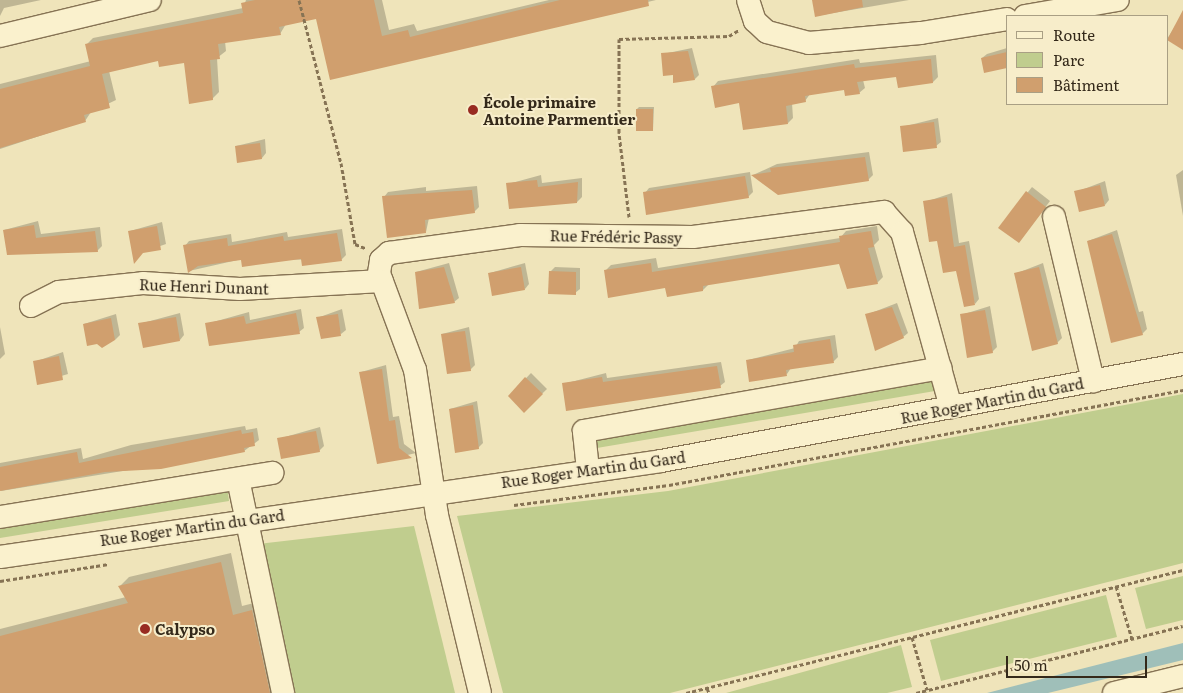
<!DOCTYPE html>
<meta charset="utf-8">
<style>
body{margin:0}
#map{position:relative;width:1183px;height:693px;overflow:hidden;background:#efe4ba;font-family:Literata,serif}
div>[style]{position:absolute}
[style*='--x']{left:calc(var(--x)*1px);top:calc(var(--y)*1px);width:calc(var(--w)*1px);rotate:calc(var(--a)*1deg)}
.green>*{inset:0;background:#c0cd8e}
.water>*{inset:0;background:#9fbfb9}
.shadow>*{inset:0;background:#0003}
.building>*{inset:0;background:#d09f6e}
.path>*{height:3px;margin-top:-1.5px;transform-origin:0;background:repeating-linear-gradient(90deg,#867354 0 4px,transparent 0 6.5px)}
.roads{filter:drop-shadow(1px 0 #867354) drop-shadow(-1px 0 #867354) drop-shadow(0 1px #867354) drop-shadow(0 -1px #867354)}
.minor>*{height:22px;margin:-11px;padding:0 11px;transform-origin:11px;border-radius:11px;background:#faf1cd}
.dots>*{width:14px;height:14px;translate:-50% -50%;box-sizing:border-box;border:2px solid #f7edca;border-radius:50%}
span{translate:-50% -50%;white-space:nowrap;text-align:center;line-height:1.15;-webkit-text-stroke:4px #f7edca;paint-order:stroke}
.poi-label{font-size:15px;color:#34291a;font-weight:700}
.left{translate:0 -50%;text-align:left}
.street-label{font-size:15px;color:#34291a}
.legend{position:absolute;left:1006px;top:15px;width:162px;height:90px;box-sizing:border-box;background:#f7edca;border:1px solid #a99f84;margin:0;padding:6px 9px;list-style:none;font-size:15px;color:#34291a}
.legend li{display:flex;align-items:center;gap:10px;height:25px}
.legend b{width:25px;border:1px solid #a99f84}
.scale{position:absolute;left:1006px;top:656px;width:141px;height:22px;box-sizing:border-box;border:2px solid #34291a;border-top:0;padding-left:6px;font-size:15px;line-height:18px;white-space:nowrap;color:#34291a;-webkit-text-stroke:4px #f7edca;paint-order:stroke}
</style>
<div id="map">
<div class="green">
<div style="clip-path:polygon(931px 377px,935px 391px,591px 449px,591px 436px)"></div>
<div style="clip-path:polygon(1183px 394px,1183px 563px,670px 693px,503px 693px,457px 516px,668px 491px)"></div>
<div style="clip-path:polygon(227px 486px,229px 501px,0 538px,0 522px)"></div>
<div style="clip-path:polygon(414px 526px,455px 693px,293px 693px,258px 544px)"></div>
<div style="clip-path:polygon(1183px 576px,1183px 620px,1146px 629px,1135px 588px)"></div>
<div style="clip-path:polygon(1106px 595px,1117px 637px,941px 681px,930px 640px)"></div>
<div style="clip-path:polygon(901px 645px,912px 687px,887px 693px,726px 693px)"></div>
</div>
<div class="water">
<div style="clip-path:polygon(1183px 643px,1183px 660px,1048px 693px,987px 693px)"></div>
</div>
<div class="shadow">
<div style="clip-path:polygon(0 0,41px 0,4px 8px,0 16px)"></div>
<div style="clip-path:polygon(246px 0,382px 0,389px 30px,414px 24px,417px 31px,549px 0,656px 0,331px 78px,317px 17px,286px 24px,280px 34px,225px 41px,226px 51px,217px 58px,219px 92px,212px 99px,185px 62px,158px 59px,109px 71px,116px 100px,91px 112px,85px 121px,0 149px,0 84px,91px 61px,86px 45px,93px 38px,243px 8px)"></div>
<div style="clip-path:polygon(813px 0,909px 0,816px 16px)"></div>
<div style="clip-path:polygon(1183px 14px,1183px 49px,1167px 39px)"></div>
<div style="clip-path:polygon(692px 48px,699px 75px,695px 79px,674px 74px,663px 54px)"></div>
<div style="clip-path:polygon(1007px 48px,1007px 67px,982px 58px,987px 54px)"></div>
<div style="clip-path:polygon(936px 55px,938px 77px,933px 82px,898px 75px,863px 80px,865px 88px,859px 93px,845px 89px,810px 94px,805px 101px,792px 103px,793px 118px,788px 123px,713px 87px,718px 81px,859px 59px,860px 63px)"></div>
<div style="clip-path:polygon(639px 107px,654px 107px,653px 130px,637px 109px)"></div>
<div style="clip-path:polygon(938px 118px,941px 142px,936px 146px,902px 127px)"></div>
<div style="clip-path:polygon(265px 139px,266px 153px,262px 158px,236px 146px)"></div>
<div style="clip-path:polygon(869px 152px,873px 175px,868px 180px,753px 175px,777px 164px)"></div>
<div style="clip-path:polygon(1183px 170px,1183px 216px,1176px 175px)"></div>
<div style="clip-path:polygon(750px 172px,753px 192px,748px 197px,645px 193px,649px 188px)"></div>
<div style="clip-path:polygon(541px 175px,542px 183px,582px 178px,582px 197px,577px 202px,508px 184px)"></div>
<div style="clip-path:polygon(1105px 181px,1109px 200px,1105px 205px,1076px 192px)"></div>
<div style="clip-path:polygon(477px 186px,479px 207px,474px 212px,429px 218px,426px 232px,384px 197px,388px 192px,426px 187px,426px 191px)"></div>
<div style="clip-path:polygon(1032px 187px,1050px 201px,1019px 242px,1000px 227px)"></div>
<div style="clip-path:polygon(952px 193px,959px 243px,969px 241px,979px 299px,975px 304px,925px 202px)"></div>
<div style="clip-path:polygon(38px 221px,41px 234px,100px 227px,102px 246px,97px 251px,8px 254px,4px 230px)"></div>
<div style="clip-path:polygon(162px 222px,166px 244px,143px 252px,130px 231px)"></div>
<div style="clip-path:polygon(877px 226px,879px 240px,874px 245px,883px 277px,877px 283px,840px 263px,709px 284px,703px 290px,666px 287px,605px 271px,611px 265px,656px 258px,658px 268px,840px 238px,846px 231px)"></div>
<div style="clip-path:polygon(342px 229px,346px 255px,341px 260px,242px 259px,189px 271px,185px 246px,189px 241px,231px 234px,232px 242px,287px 232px,288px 237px)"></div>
<div style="clip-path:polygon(1117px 230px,1139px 312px,1143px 311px,1147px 329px,1142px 334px,1088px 241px)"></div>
<div style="clip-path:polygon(449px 263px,459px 298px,454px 302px,416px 272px)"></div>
<div style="clip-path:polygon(525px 263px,529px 284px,525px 289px,490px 273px)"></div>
<div style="clip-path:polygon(1043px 263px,1062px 338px,1057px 343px,1015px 274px)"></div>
<div style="clip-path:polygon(555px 267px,580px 268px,580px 289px,575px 293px,550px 272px)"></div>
<div style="clip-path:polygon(897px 303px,908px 333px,903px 337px,866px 315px)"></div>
<div style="clip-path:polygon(990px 306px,997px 347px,992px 352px,961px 315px)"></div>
<div style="clip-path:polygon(301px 309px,304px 328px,299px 332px,206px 324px,249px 312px,250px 320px)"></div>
<div style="clip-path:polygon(342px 309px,346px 330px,341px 334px,317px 318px)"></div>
<div style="clip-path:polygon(180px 313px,184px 335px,180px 340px,139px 324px)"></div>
<div style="clip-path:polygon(116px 314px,120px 335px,115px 340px,84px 324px)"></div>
<div style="clip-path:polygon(0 327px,5px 354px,0 359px)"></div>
<div style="clip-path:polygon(469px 327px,475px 365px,470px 370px,442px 334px)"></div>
<div style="clip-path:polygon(835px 335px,838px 357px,834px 361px,791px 368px,787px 374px,748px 360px,795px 348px,799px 341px)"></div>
<div style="clip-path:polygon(63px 352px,68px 374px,38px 383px,34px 362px)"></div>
<div style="clip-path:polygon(721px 362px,725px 382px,720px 386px,563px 384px,606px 373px,607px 378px)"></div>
<div style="clip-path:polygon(386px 365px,393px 417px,399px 416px,404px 444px,416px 453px,378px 462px,361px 372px)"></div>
<div style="clip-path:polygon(531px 373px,547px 389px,524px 411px,509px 396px)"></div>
<div style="clip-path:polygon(477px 401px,483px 443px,478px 448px,450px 409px)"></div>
<div style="clip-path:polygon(245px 426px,246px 430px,257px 428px,259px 440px,244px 451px,1px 491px,0 488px,0 463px,81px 448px,83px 459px,131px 445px)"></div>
<div style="clip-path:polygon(320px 427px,324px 446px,319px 451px,278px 439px)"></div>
<div style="clip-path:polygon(231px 553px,242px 606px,262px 601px,285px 693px,0 693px,0 629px,126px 597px,120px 586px,129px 577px)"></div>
</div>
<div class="building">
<div style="clip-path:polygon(255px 0,374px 0,382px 36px,408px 30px,410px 37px,560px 0,648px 0,649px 6px,330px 80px,316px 19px,279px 27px,281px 35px,218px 44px,220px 59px,210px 60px,213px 100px,189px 104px,184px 63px,159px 67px,158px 61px,102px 74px,110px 108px,84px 115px,86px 122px,0 148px,0 89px,90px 66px,85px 44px,243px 13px,241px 3px)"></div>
<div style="clip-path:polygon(812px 0,862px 0,863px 7px,815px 17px)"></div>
<div style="clip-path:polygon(1183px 10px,1183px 50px,1167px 40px)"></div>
<div style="clip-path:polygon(688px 51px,695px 80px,673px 83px,673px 75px,663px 76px,661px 53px)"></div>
<div style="clip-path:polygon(1007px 52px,1007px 68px,984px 73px,981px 58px)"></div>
<div style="clip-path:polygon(931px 59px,933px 83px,898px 88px,896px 77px,857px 82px,860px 94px,845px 96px,844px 90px,805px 96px,806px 102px,786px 106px,788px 124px,743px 130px,739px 103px,715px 108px,711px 86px,854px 64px,855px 68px)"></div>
<div style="clip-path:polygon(636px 109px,653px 109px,653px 131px,636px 131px)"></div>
<div style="clip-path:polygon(934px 122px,937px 148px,903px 152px,900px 126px)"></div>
<div style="clip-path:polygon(260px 143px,262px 159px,237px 163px,235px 146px)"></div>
<div style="clip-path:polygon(865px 157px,869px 181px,778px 195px,751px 175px,771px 172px,770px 168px)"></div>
<div style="clip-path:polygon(745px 176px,749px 198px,646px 215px,643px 192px)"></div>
<div style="clip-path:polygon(537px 180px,538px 187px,578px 182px,577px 203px,509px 209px,506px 183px)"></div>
<div style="clip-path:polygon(1100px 185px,1105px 206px,1079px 212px,1074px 191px)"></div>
<div style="clip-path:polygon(472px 190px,475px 213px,425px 220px,426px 233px,387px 238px,382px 196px)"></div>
<div style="clip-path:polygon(1026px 191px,1046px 207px,1019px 243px,998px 228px)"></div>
<div style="clip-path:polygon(947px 197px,954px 247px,965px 245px,975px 305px,964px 307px,956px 271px,943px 273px,937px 241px,929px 242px,923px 201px)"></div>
<div style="clip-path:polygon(34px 225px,36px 238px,95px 231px,98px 252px,7px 255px,3px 230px)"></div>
<div style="clip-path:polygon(157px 226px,161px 250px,143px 253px,134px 264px,128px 231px)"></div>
<div style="clip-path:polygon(871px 231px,874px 247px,868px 248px,878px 284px,847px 289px,839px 264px,703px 286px,703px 291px,667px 297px,665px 288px,608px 298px,604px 270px,651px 263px,652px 272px,840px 242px,839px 236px)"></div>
<div style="clip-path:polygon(337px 233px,342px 261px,302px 266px,301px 259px,242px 267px,241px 260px,198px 266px,188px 273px,183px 245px,227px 238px,228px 246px,283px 236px,284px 241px)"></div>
<div style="clip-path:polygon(1112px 234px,1143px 335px,1111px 343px,1087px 241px)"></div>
<div style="clip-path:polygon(444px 267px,455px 303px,419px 309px,415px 272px)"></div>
<div style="clip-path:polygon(521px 267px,525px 290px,492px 296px,488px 273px)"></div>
<div style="clip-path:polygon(1039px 267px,1058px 344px,1032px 351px,1014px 273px)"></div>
<div style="clip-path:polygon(549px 271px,576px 272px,576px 295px,548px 294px)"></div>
<div style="clip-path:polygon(892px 307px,904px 338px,875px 351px,865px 314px)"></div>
<div style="clip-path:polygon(985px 310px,993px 353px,967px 358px,960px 314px)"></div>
<div style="clip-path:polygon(296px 313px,300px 334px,209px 346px,205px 323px,244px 316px,246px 324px)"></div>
<div style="clip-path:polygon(338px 314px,341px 336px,321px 339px,316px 317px)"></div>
<div style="clip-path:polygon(176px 317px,180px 341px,143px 348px,138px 323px)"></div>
<div style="clip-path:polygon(111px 318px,115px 340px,102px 348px,97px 344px,87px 346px,83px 324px)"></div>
<div style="clip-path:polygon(465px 331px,471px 371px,447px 374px,441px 334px)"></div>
<div style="clip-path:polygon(830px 339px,834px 363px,786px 370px,787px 376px,749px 382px,746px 360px,794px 352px,793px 345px)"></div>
<div style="clip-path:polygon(59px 356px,63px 380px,37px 385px,33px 361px)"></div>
<div style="clip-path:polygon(717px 366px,721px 388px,566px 411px,562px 383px,602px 377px,603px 382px)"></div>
<div style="clip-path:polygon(382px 369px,389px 421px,395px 420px,399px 448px,412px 458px,377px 464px,359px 372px)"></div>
<div style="clip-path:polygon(525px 377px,543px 394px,524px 413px,508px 396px)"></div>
<div style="clip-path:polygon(473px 405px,479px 449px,455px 453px,449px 409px)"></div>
<div style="clip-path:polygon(241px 430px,242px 434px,253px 432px,255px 446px,244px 448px,245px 452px,161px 469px,105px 472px,0 491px,0 467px,77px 452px,79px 463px)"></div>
<div style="clip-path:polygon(316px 431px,320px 452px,281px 459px,277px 438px)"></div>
<div style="clip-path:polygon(221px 562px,233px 615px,252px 610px,270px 693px,0 693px,0 636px,128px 603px,118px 586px)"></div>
</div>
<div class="path">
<div style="--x:299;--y:0;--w:168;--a:75.6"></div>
<div style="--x:341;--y:163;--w:82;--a:80.2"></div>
<div style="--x:355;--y:244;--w:11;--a:22"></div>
<div style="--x:629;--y:217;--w:85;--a:-96.8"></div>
<div style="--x:619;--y:133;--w:94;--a:-90"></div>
<div style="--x:619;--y:39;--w:110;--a:-1.6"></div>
<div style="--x:729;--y:36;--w:12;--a:-31"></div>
<div style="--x:514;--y:505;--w:156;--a:-7.4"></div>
<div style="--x:669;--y:485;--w:523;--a:-10.47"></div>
<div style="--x:0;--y:581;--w:110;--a:-8.9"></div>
<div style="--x:1116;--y:586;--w:55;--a:73.2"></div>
<div style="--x:912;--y:637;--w:55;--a:74.2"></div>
<div style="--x:707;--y:688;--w:5;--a:68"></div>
<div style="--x:686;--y:693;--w:512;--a:-13.9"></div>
<div style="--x:916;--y:693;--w:275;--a:-14.1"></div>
</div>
<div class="roads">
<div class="minor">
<div style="--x:748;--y:0;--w:22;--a:72"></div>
<div style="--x:755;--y:21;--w:16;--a:43"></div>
<div style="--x:767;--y:32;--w:43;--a:14.7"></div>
<div style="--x:809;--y:43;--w:112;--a:-5.1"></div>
<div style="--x:921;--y:33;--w:87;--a:-9.2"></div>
<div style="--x:1025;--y:16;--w:94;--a:-9.8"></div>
<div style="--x:0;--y:36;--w:154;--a:-13.5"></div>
<div style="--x:1054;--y:217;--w:169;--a:76.6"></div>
<div style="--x:31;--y:306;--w:31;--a:-27"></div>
<div style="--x:59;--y:292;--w:84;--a:-6.1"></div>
<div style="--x:143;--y:283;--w:97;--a:3.5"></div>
<div style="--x:240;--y:289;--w:142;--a:-3.2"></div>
<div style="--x:588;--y:470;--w:39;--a:-96"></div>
<div style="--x:584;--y:431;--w:362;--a:-10"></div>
<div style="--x:238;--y:479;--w:219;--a:78.1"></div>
<div style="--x:0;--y:517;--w:276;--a:-9.2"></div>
<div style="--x:0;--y:557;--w:668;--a:-8.26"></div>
<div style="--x:661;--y:461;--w:531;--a:-10.53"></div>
<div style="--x:480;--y:693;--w:183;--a:-103.6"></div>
<div style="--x:437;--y:515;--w:147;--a:-98.6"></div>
<div style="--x:415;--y:370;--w:103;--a:-110.4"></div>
<div style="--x:379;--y:273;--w:13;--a:-81"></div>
<div style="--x:381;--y:260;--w:11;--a:-41"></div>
<div style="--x:389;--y:253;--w:132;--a:-7.8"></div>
<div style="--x:520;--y:235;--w:173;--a:0.7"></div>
<div style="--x:693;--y:237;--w:193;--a:-7.5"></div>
<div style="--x:884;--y:212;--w:27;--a:48"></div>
<div style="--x:902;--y:232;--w:182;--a:74.4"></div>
<div style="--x:1114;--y:693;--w:71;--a:-13.8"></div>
</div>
</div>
<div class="dots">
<div style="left:473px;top:110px;background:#982b21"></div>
<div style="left:145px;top:629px;background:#982b21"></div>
</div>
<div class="poi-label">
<span class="left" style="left:483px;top:110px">École primaire<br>Antoine Parmentier</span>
<span class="left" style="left:155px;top:629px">Calypso</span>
</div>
<div class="street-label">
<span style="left:616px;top:236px;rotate:1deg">Rue Frédéric Passy</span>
<span style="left:204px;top:286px;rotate:2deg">Rue Henri Dunant</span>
<span style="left:992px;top:400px;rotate:-11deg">Rue Roger Martin du Gard</span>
<span style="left:593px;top:469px;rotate:-8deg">Rue Roger Martin du Gard</span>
<span style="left:192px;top:527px;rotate:-8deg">Rue Roger Martin du Gard</span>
</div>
<ul class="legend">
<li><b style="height:6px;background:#faf1cd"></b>Route</li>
<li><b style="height:14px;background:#c0cd8e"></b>Parc</li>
<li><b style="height:14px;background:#d09f6e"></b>Bâtiment</li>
</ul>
<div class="scale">50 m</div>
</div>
